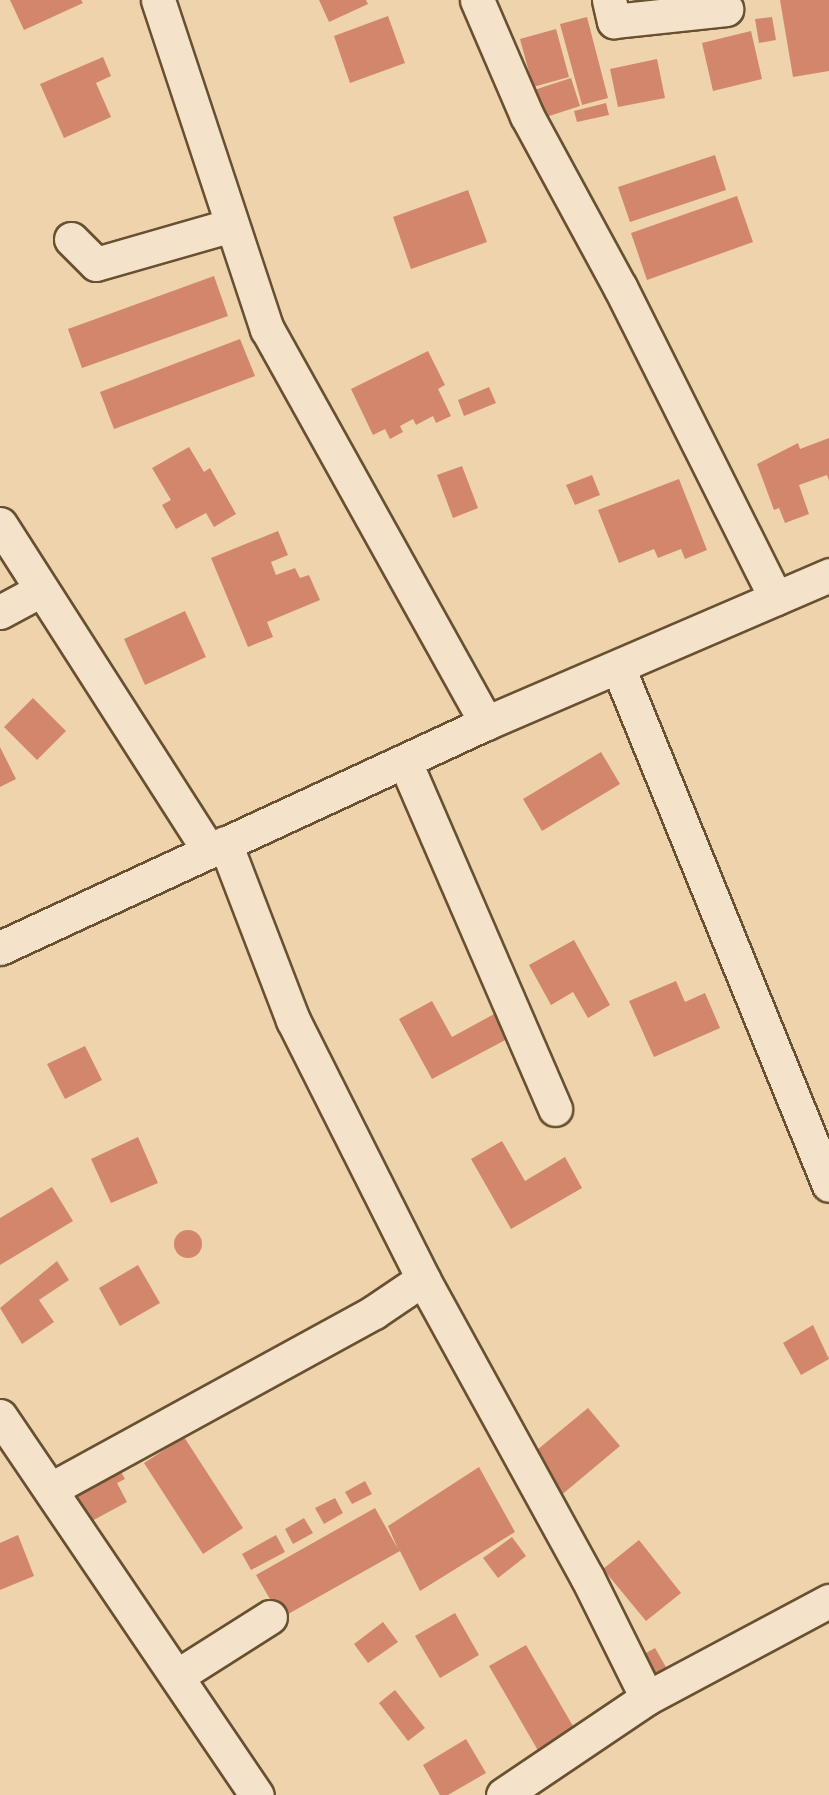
<!DOCTYPE html>
<style>
body{margin:0}
#map{position:relative;width:829px;height:1795px;overflow:hidden;background:#eed3ad;font-family:"EB Garamond",serif}
div>[style]{position:absolute}
[style*='--x']{left:calc(var(--x)*1px);top:calc(var(--y)*1px);width:calc(var(--w)*1px);rotate:calc(var(--a)*1deg)}
.building>*{inset:0;background:#d2876d}
.round{border-radius:50%}
.roads{filter:drop-shadow(2px 0 #685030) drop-shadow(-2px 0 #685030) drop-shadow(0 2px #685030) drop-shadow(0 -2px #685030)}
.minor>*{height:33px;margin:-16.5px;padding:0 16.5px;transform-origin:16.5px;border-radius:16.5px;background:#f4e2ca}
span{translate:-50% -50%;white-space:nowrap;text-align:center;line-height:1.15;-webkit-text-stroke:5px #f4e2ca;paint-order:stroke}
</style>
<div id="map">
<div class="building">
<div style="clip-path:polygon(10px 0,81px 0,83px 3px,24px 30px)"></div>
<div style="clip-path:polygon(319px 0,366px 0,368px 4px,329px 22px)"></div>
<div style="clip-path:polygon(780px 0,829px 0,829px 71px,793px 77px)"></div>
<div style="clip-path:polygon(388px 16px,405px 63px,350px 83px,334px 36px)"></div>
<div style="clip-path:polygon(587px 17px,608px 98px,582px 105px,560px 24px)"></div>
<div style="clip-path:polygon(772px 17px,776px 40px,759px 43px,755px 19px)"></div>
<div style="clip-path:polygon(556px 29px,569px 77px,533px 87px,520px 39px)"></div>
<div style="clip-path:polygon(751px 31px,762px 79px,713px 91px,702px 43px)"></div>
<div style="clip-path:polygon(103px 57px,111px 76px,96px 83px,111px 117px,64px 138px,40px 84px)"></div>
<div style="clip-path:polygon(657px 59px,665px 98px,618px 107px,610px 69px)"></div>
<div style="clip-path:polygon(571px 78px,580px 106px,543px 118px,534px 90px)"></div>
<div style="clip-path:polygon(606px 103px,609px 115px,577px 122px,574px 111px)"></div>
<div style="clip-path:polygon(715px 155px,726px 190px,630px 222px,618px 187px)"></div>
<div style="clip-path:polygon(468px 190px,487px 242px,411px 269px,393px 217px)"></div>
<div style="clip-path:polygon(737px 196px,753px 242px,647px 280px,631px 233px)"></div>
<div style="clip-path:polygon(214px 276px,228px 316px,82px 368px,68px 329px)"></div>
<div style="clip-path:polygon(240px 339px,255px 376px,114px 429px,100px 392px)"></div>
<div style="clip-path:polygon(428px 351px,445px 385px,438px 389px,451px 416px,436px 423px,433px 416px,416px 425px,413px 419px,400px 426px,403px 432px,390px 439px,385px 429px,373px 435px,351px 389px)"></div>
<div style="clip-path:polygon(489px 387px,496px 403px,464px 416px,458px 400px)"></div>
<div style="clip-path:polygon(829px 438px,829px 481px,827px 475px,799px 485px,809px 514px,785px 523px,779px 508px,774px 510px,757px 464px,798px 443px,800px 449px)"></div>
<div style="clip-path:polygon(189px 447px,204px 472px,210px 468px,236px 514px,214px 527px,206px 513px,176px 529px,162px 505px,171px 500px,152px 468px)"></div>
<div style="clip-path:polygon(462px 466px,478px 508px,453px 518px,437px 475px)"></div>
<div style="clip-path:polygon(592px 475px,600px 495px,575px 505px,566px 485px)"></div>
<div style="clip-path:polygon(679px 479px,707px 550px,685px 559px,681px 549px,658px 558px,654px 549px,619px 563px,598px 510px)"></div>
<div style="clip-path:polygon(278px 531px,288px 555px,271px 562px,276px 575px,295px 568px,300px 578px,309px 575px,320px 600px,267px 622px,273px 637px,248px 647px,211px 558px)"></div>
<div style="clip-path:polygon(185px 611px,206px 657px,145px 685px,124px 639px)"></div>
<div style="clip-path:polygon(33px 698px,66px 731px,37px 760px,4px 727px)"></div>
<div style="clip-path:polygon(0 747px,16px 779px,0 787px)"></div>
<div style="clip-path:polygon(601px 752px,620px 784px,542px 831px,523px 799px)"></div>
<div style="clip-path:polygon(574px 940px,610px 1005px,588px 1018px,573px 992px,551px 1005px,529px 965px)"></div>
<div style="clip-path:polygon(676px 981px,685px 1002px,705px 993px,720px 1028px,654px 1057px,629px 1001px)"></div>
<div style="clip-path:polygon(432px 1001px,452px 1037px,496px 1013px,509px 1038px,432px 1079px,399px 1019px)"></div>
<div style="clip-path:polygon(85px 1046px,102px 1080px,65px 1099px,47px 1064px)"></div>
<div style="clip-path:polygon(138px 1137px,158px 1183px,111px 1203px,91px 1159px)"></div>
<div style="clip-path:polygon(502px 1141px,525px 1181px,565px 1157px,582px 1188px,511px 1229px,471px 1159px)"></div>
<div style="clip-path:polygon(52px 1187px,73px 1221px,0 1265px,0 1218px)"></div>
<div class="round" style="left:174px;top:1230px;width:28px;height:28px"></div>
<div style="clip-path:polygon(57px 1261px,69px 1280px,39px 1300px,54px 1322px,22px 1344px,0 1308px)"></div>
<div style="clip-path:polygon(138px 1265px,160px 1303px,120px 1326px,99px 1288px)"></div>
<div style="clip-path:polygon(813px 1325px,829px 1359px,801px 1375px,783px 1343px)"></div>
<div style="clip-path:polygon(588px 1408px,620px 1446px,559px 1497px,526px 1459px)"></div>
<div style="clip-path:polygon(184px 1437px,243px 1528px,203px 1554px,144px 1463px)"></div>
<div style="clip-path:polygon(115px 1461px,125px 1479px,117px 1483px,127px 1502px,90px 1522px,70px 1486px)"></div>
<div style="clip-path:polygon(479px 1467px,515px 1532px,420px 1591px,400px 1551px,281px 1618px,256px 1575px,375px 1508px,398px 1549px,388px 1526px)"></div>
<div style="clip-path:polygon(365px 1481px,372px 1494px,352px 1504px,345px 1492px)"></div>
<div style="clip-path:polygon(335px 1498px,343px 1513px,324px 1524px,315px 1508px)"></div>
<div style="clip-path:polygon(304px 1518px,313px 1533px,293px 1544px,285px 1529px)"></div>
<div style="clip-path:polygon(18px 1535px,34px 1576px,0 1590px,0 1543px)"></div>
<div style="clip-path:polygon(276px 1535px,285px 1552px,251px 1570px,242px 1554px)"></div>
<div style="clip-path:polygon(512px 1537px,526px 1556px,498px 1578px,483px 1558px)"></div>
<div style="clip-path:polygon(639px 1540px,681px 1593px,646px 1621px,603px 1569px)"></div>
<div style="clip-path:polygon(455px 1613px,479px 1655px,440px 1678px,415px 1636px)"></div>
<div style="clip-path:polygon(383px 1622px,398px 1642px,368px 1663px,354px 1644px)"></div>
<div style="clip-path:polygon(526px 1645px,577px 1733px,540px 1754px,489px 1666px)"></div>
<div style="clip-path:polygon(655px 1648px,678px 1688px,619px 1668px)"></div>
<div style="clip-path:polygon(395px 1690px,425px 1728px,408px 1741px,379px 1703px)"></div>
<div style="clip-path:polygon(466px 1739px,486px 1773px,448px 1795px,440px 1795px,423px 1765px)"></div>
</div>
<div class="roads">
<div class="minor">
<div style="--x:158;--y:0;--w:347;--a:71.7"></div>
<div style="--x:267;--y:329;--w:451;--a:60.9"></div>
<div style="--x:477;--y:0;--w:126;--a:66.7"></div>
<div style="--x:527;--y:116;--w:195;--a:61.5"></div>
<div style="--x:620;--y:287;--w:348;--a:63.4"></div>
<div style="--x:609;--y:0;--w:22;--a:77"></div>
<div style="--x:614;--y:21;--w:113;--a:-6.1"></div>
<div style="--x:71;--y:239;--w:35;--a:45"></div>
<div style="--x:96;--y:264;--w:141;--a:-16"></div>
<div style="--x:0;--y:524;--w:388;--a:57.4"></div>
<div style="--x:0;--y:612;--w:47;--a:-28.2"></div>
<div style="--x:618;--y:667;--w:559;--a:67.84"></div>
<div style="--x:405;--y:762;--w:378;--a:66.6"></div>
<div style="--x:225;--y:843;--w:190;--a:69"></div>
<div style="--x:293;--y:1020;--w:290;--a:63.3"></div>
<div style="--x:423;--y:1279;--w:340;--a:61.2"></div>
<div style="--x:587;--y:1577;--w:135;--a:63.6"></div>
<div style="--x:0;--y:948;--w:536;--a:-24.84"></div>
<div style="--x:486;--y:723;--w:374;--a:-23.3"></div>
<div style="--x:0;--y:1416;--w:458;--a:55.9"></div>
<div style="--x:51;--y:1489;--w:368;--a:-28.7"></div>
<div style="--x:374;--y:1312;--w:59;--a:-34"></div>
<div style="--x:177;--y:1676;--w:110;--a:-32.4"></div>
<div style="--x:503;--y:1795;--w:174;--a:-34"></div>
<div style="--x:647;--y:1698;--w:206;--a:-28.1"></div>
</div>
</div>
</div>
